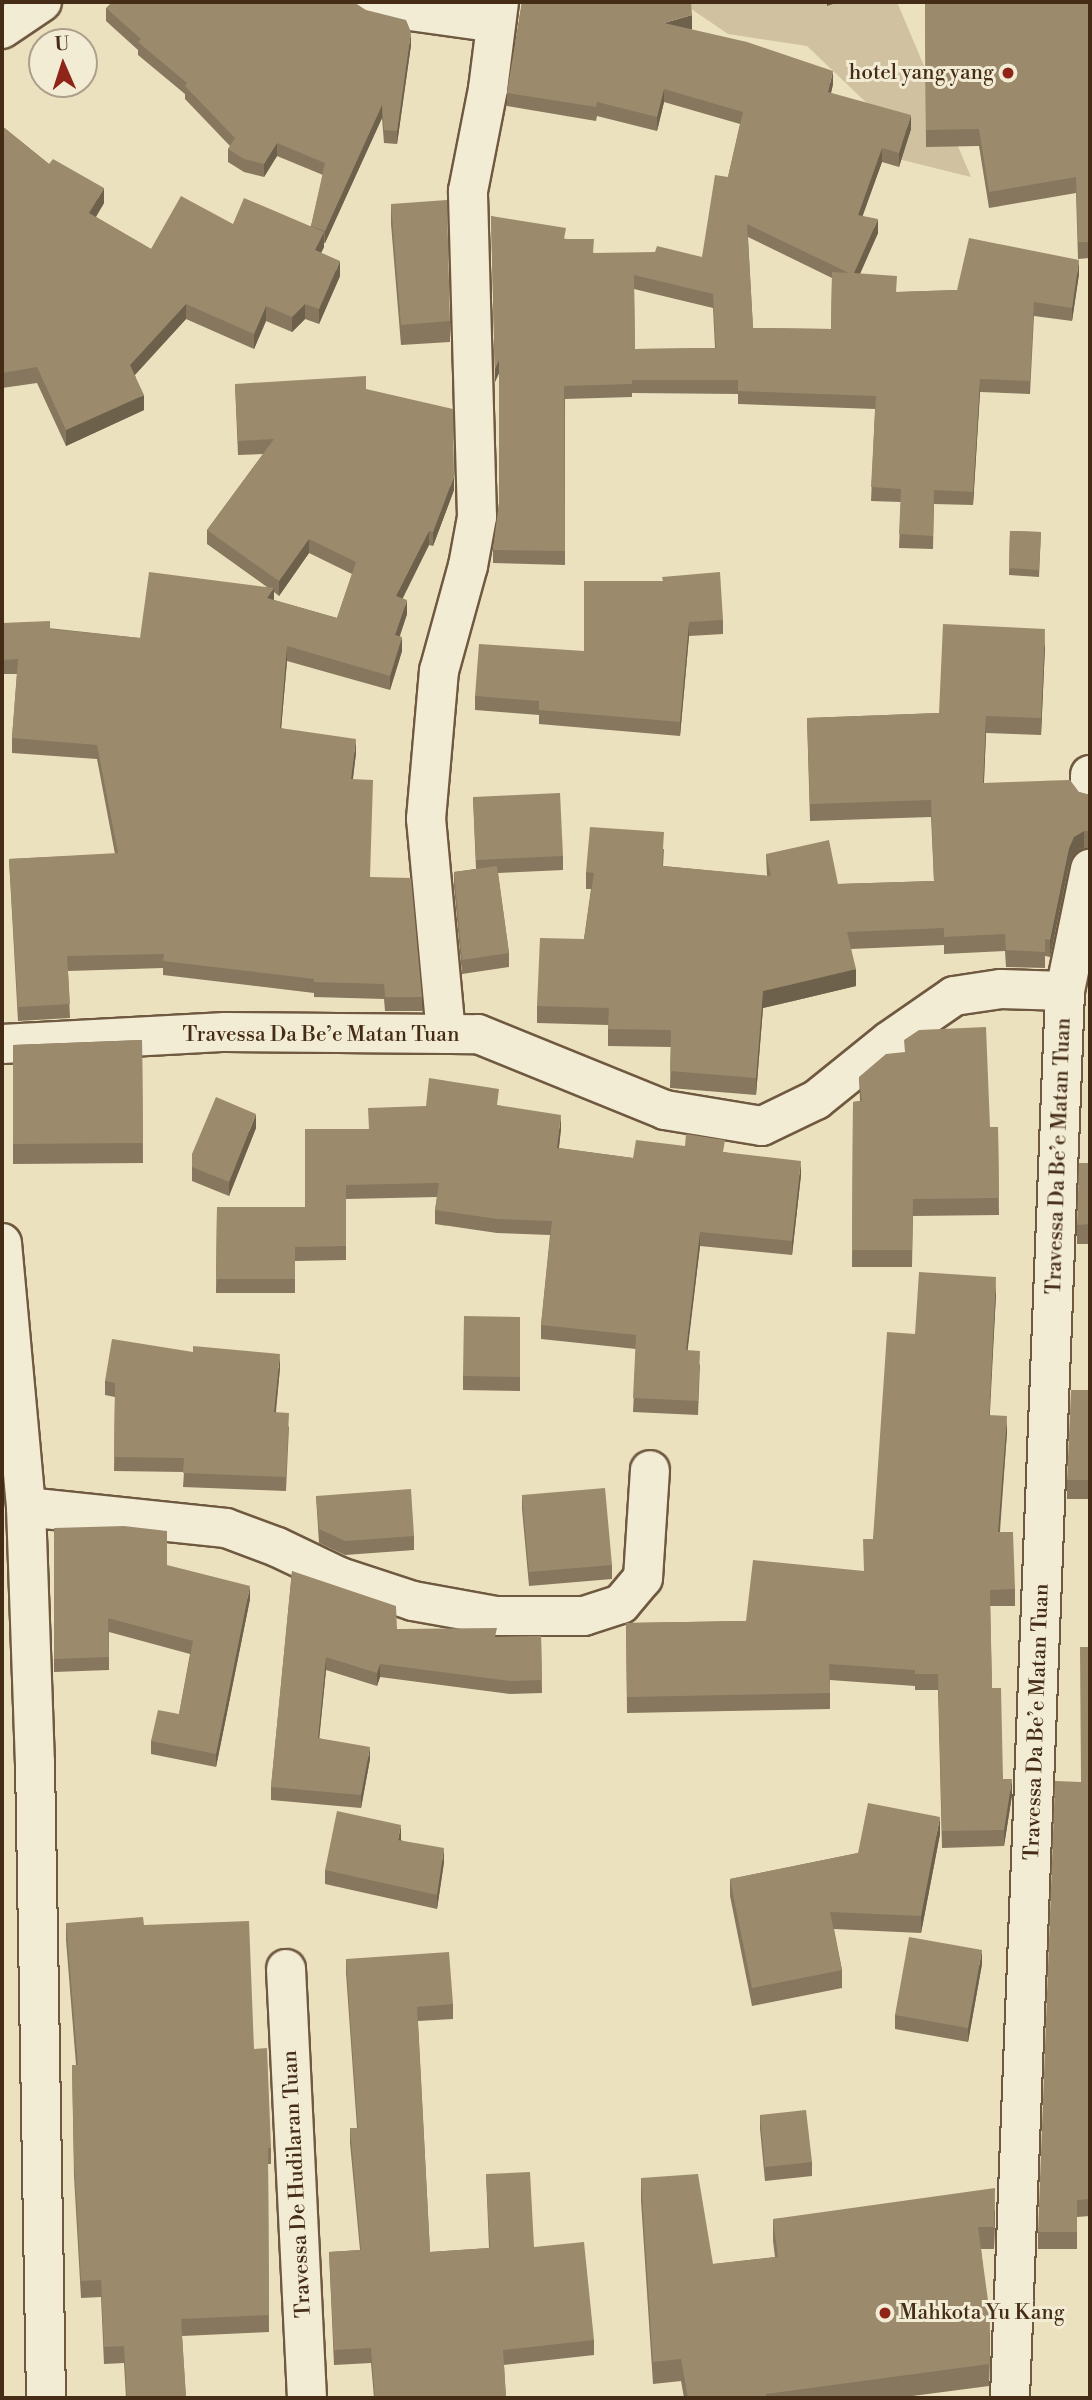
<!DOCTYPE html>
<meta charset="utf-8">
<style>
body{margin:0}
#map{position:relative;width:1092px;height:2400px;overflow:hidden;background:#ece1be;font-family:"Libre Bodoni",serif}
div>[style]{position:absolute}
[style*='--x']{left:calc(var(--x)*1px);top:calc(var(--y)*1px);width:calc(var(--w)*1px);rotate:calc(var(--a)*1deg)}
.green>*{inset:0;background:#d0c2a1}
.roads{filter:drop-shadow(2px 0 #6f5940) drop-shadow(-2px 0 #6f5940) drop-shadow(0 2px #6f5940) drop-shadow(0 -2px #6f5940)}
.street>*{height:38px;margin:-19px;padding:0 19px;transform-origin:19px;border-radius:19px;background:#f3ecd5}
.secondary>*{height:38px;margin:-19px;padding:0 19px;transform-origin:19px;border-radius:19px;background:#f3ecd5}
.wall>*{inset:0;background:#86775e}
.shaded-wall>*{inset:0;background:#6d614c}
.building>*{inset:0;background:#9c8a6d}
.dots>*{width:19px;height:19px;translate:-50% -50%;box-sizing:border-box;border:4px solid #f3ecd5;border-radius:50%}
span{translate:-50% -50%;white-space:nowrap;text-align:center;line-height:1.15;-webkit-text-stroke:6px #f3ecd5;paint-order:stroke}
.poi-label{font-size:21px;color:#452c16}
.right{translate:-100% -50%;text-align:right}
.left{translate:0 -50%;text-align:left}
.street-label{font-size:21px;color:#452c16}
.frame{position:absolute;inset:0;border:4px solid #452c16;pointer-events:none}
.north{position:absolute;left:28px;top:28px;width:70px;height:70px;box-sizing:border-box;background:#f3ecd5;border:2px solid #ad9f89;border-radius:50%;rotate:357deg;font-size:19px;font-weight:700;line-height:28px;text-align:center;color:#452c16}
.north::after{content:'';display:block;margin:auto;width:24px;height:32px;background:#8f2418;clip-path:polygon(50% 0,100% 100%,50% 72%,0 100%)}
</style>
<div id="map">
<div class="green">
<div style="clip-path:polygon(681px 2px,897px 2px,971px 177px,890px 157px,874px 110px,807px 46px,728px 34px)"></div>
</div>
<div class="roads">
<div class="street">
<div style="--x:372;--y:2;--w:39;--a:13"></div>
<div style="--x:410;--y:11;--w:87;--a:7.9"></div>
<div style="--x:2;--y:29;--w:48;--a:-34"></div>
<div style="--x:1090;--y:775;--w:15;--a:90"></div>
<div style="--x:1065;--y:991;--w:125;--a:-78.4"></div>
<div style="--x:446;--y:1034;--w:216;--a:-95.3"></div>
<div style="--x:426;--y:819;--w:149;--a:-85"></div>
<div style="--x:439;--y:671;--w:109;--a:-74.6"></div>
<div style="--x:468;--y:566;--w:50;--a:-79.6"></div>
<div style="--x:477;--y:517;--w:326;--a:-91.6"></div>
<div style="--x:468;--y:191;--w:104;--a:-78.9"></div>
<div style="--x:488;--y:89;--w:88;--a:-82.8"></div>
<div style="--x:2;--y:1044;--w:224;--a:-3.1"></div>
<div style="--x:226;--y:1032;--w:252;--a:0.5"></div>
<div style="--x:478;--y:1034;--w:202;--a:22.1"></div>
<div style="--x:665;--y:1110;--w:98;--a:9.4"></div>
<div style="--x:762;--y:1126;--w:60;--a:-25.7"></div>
<div style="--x:816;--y:1100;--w:94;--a:-38.9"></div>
<div style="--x:889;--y:1041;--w:79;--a:-34.7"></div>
<div style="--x:954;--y:996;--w:48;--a:-8.5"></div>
<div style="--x:1001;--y:989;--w:64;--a:1.8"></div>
<div style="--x:1065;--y:991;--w:1408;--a:92.24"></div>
<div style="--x:26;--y:1507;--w:201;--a:6"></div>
<div style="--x:226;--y:1528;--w:54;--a:20.4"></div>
<div style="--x:277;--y:1547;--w:70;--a:25.5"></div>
<div style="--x:340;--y:1577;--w:77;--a:18.2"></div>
<div style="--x:413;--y:1601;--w:84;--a:10.2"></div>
<div style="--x:496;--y:1616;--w:88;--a:0"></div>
<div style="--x:584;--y:1616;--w:39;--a:-18"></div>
<div style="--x:621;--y:1604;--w:34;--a:-50"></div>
<div style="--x:643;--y:1578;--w:108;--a:-86.3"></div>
<div style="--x:286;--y:1969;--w:430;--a:87.2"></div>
</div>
<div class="secondary">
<div style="--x:2;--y:1243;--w:265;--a:84.8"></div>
<div style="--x:26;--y:1507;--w:256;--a:88"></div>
<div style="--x:35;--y:1763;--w:635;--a:89.01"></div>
</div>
</div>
<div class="wall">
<div style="clip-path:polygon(evenodd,522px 2px,692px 29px,690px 29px,833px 84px,831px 93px,911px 129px,899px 167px,882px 162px,862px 216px,878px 233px,860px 274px,897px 292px,957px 290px,1079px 274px,1072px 321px,1034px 316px,1030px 394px,980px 392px,973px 505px,934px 504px,933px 549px,899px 548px,901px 502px,871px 501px,875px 409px,738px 404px,738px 394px,632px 393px,632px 397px,565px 399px,565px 565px,493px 563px,493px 550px,499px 503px,499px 373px,495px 382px,491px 216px,566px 239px,594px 253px,702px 257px,728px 177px,740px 124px,664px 102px,657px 131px,597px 116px,596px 121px,507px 106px,507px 93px,522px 2px,748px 237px,832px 278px,831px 329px,753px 328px,748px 237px,522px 2px,634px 289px,713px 308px,715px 348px,635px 349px,634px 289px)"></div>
<div style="clip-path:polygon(925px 2px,1090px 2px,1090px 258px,1078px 259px,1076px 193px,989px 208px,979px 146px,926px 147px)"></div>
<div style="clip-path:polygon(358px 5px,411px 45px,397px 144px,384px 143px,382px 118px,325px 243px,324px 243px,324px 247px,321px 253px,340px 276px,319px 324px,305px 319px,292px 332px,266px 321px,254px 349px,186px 319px,135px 375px,144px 410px,66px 446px,37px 383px,2px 388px,2px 126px,49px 164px,104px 203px,96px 217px,151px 249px,233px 224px,311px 226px,323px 175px,277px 156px,264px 177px,244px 172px,228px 162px,228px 149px,230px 146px,185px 99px,185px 94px,138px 55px,138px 50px,106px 21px,106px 8px)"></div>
<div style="clip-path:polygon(391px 204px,450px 321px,450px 342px,401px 345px,391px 224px)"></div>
<div style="clip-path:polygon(evenodd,235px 384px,366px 389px,454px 490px,433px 546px,429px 545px,403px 598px,407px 614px,400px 636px,402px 651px,390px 690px,287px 661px,281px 728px,356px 753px,353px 779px,370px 877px,422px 997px,422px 1011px,385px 1011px,384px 999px,314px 997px,314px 993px,163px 975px,163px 968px,68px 971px,70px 1018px,18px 1021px,9px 859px,115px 854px,97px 759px,12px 753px,12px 738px,17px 674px,2px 674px,2px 623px,140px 638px,267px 587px,207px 544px,207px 530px,263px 454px,238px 455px,235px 384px,309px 553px,352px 574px,337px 618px,274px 600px,274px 592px,279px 596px,309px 553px)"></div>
<div style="clip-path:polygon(1010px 531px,1041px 532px,1039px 577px,1009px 575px)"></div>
<div style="clip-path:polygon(584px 581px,723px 620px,723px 634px,689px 636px,680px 736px,539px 724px,539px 715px,475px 710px,475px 696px,584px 651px)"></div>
<div style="clip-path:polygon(1045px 646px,1041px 735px,986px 733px,984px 783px,1079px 792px,1090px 795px,1090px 848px,1084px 848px,1074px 854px,1069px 865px,1050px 957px,1045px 956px,1045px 968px,1006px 967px,1005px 951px,944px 954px,944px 945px,851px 949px,856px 986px,763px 1008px,756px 1095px,670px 1088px,671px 1047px,608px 1046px,608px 1025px,537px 1023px,537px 1006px,584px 939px,591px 889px,586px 889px,586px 872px,664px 849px,663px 866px,767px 876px,766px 854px,838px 884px,934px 881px,931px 817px,810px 821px,807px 718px,939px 713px)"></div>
<div style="clip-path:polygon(473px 797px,563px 856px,563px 870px,498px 873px,509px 953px,509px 967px,462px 974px,454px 886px,454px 872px,476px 869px)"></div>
<div style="clip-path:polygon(142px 1040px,143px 1163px,13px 1164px,13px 1045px)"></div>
<div style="clip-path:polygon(859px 1077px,990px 1127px,998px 1127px,999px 1215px,913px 1216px,912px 1267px,852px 1267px,853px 1102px,860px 1101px)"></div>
<div style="clip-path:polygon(498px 1105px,561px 1129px,559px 1148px,633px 1158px,725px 1152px,801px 1175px,792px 1255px,700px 1246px,687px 1351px,700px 1365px,698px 1415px,633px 1412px,636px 1349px,541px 1339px,541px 1325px,550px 1235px,497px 1233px,435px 1224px,435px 1210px,437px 1197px,346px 1199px,346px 1260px,295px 1261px,295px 1293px,216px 1293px,217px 1207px,305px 1207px,368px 1129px)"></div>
<div style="clip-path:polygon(256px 1128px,229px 1196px,192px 1181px,192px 1154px)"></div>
<div style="clip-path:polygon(1090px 1163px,1090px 1244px,1077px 1244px,1077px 1225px)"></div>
<div style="clip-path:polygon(996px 1294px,989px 1415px,1007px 1432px,1000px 1532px,1015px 1589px,1015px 1606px,990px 1606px,992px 1688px,1003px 1779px,1012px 1795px,1004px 1846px,942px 1848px,938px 1690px,915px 1690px,915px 1686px,830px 1680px,830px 1709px,627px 1713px,626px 1623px,746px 1621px,864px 1571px,873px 1539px,915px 1334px)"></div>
<div style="clip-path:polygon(520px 1317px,520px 1391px,463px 1390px,463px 1376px)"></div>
<div style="clip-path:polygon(280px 1368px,276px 1412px,289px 1427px,286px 1491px,183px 1487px,184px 1472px,114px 1471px,115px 1397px,105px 1395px,105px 1381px)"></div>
<div style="clip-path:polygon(1090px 1390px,1090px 1499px,1067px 1499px,1067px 1480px)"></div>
<div style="clip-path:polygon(522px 1495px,612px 1565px,612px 1579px,529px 1586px,522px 1509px)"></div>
<div style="clip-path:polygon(316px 1496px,414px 1536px,414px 1550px,345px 1555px,319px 1543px)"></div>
<div style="clip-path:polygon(54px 1528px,250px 1599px,216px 1767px,151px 1754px,151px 1741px,179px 1714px,190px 1654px,109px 1632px,109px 1670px,54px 1672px)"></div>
<div style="clip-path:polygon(292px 1571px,397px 1629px,497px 1637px,541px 1636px,542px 1693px,510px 1694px,380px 1677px,377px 1686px,326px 1670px,319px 1738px,370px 1759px,361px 1808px,271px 1800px,271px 1787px)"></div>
<div style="clip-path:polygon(940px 1834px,921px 1933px,834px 1929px,842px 1970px,842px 1988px,752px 2006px,730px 1896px,730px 1879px,858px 1853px)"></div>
<div style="clip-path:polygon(401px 1840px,444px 1862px,437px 1909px,325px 1884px,325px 1870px)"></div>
<div style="clip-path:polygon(66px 1923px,144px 1925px,254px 2049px,271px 2148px,271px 2164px,268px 2164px,269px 2332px,182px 2336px,186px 2398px,126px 2398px,124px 2363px,104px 2364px,101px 2297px,81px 2298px,74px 2176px,72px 2065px,76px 2065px,66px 1940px)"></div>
<div style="clip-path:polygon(346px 1959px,453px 2004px,453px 2019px,418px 2021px,430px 2252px,489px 2248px,486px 2174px,534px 2247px,594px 2340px,594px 2355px,504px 2365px,506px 2398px,374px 2398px,371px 2363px,334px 2365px,329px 2252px,360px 2250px,350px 2143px,350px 2128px,357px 2128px,346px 1973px)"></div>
<div style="clip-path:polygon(1089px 1963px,1090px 1963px,1090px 2216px,1077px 2217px,1077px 2249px,1038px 2249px,1038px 2232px)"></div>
<div style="clip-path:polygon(982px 1964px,968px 2042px,895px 2029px,895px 2015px)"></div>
<div style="clip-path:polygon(760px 2115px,812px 2162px,812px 2176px,765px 2181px,760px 2129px)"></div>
<div style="clip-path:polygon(641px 2178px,713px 2264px,775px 2257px,773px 2241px,773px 2219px,995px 2211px,994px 2249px,981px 2249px,990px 2337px,989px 2386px,897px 2398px,684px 2398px,681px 2381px,653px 2384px,641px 2201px)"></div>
</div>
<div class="shaded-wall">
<div style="clip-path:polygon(827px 2px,839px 2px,827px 6px)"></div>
<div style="clip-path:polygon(692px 15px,692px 29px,664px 37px,664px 23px)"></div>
<div style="clip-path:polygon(411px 32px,411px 45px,397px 144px,397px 131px)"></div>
<div style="clip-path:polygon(833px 71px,833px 84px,828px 106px,828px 92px)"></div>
<div style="clip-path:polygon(664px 89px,664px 102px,657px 131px,657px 117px)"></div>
<div style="clip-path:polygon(382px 105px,382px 118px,325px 243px,325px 231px)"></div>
<div style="clip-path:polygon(911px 115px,911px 129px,899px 167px,899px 153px)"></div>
<div style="clip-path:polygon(277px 143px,277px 156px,264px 177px,264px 164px)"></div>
<div style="clip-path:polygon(882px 148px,882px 162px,858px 229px,858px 215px)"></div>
<div style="clip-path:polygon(104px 188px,104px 203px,89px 228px,89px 213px)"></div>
<div style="clip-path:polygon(878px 219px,878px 233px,854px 287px,854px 273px)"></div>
<div style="clip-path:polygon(324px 232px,324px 247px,315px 265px,315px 250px)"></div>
<div style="clip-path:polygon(1079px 260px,1079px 274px,1072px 321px,1072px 308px)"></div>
<div style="clip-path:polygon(340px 261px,340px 276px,319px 324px,319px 309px)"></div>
<div style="clip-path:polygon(186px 304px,186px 319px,130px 380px,130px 365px)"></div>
<div style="clip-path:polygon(305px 304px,305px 319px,292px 332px,292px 317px)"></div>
<div style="clip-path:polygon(266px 306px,266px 321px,254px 349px,254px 334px)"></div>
<div style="clip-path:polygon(499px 360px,499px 373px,495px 382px,495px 369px)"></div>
<div style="clip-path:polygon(980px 379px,980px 392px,973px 505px,973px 492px)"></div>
<div style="clip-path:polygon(144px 395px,144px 410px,66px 446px,66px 430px)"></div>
<div style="clip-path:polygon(454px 476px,454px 490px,433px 546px,433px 532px)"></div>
<div style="clip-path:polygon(429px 531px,429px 545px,396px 611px,396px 596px)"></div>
<div style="clip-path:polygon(309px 539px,309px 553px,279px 596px,279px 581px)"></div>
<div style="clip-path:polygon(274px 588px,274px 602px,267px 598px)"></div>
<div style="clip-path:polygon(407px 600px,407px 614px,395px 649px,395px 635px)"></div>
<div style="clip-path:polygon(689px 622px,689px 636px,680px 736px,680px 722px)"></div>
<div style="clip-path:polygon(1045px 629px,1045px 646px,1041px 735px,1041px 718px)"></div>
<div style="clip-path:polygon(402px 637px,402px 651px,390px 690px,390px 676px)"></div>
<div style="clip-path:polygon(287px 646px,287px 661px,280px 742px,280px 728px)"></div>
<div style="clip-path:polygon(986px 716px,986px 733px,983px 800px,983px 783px)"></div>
<div style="clip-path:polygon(356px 739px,356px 753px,351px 793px,351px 779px)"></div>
<div style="clip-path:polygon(1084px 831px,1084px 848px,1074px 854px,1069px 865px,1050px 957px,1050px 940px,1069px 848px,1074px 837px)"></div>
<div style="clip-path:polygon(856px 969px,856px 986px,763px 1008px,756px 1095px,756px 1078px,763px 991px)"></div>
<div style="clip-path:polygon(256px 1114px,256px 1128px,229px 1196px,229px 1182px)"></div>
<div style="clip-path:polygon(561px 1115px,561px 1129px,557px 1162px,557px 1148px)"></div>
<div style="clip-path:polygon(801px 1161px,801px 1175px,792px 1255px,792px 1241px)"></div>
<div style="clip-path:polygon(700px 1232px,700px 1246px,686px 1364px,686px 1350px)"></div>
<div style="clip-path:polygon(996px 1277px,996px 1294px,989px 1431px,989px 1415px)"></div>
<div style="clip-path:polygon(280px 1354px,280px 1368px,274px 1426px,274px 1412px)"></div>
<div style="clip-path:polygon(1007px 1416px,1007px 1432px,998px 1548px,998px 1532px)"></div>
<div style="clip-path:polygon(250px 1586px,250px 1599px,216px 1767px,216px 1754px)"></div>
<div style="clip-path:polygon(326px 1657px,326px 1670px,318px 1751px,318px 1738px)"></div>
<div style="clip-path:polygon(380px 1664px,380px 1677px,377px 1686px,377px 1673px)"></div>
<div style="clip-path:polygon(370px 1747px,370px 1759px,361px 1808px,361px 1795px)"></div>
<div style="clip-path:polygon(1012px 1779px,1012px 1795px,1004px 1846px,1004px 1830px)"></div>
<div style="clip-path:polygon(940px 1817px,940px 1834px,921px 1933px,921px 1916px)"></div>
<div style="clip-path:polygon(401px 1825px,401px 1839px,398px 1854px,398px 1840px)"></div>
<div style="clip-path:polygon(444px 1848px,444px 1862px,437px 1909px,437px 1895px)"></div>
<div style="clip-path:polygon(982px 1950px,982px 1964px,968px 2042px,968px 2028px)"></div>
<div style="clip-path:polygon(995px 2188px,995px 2211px,994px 2249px,994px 2227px)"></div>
<div style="clip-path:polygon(990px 2315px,990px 2337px,989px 2386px,989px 2364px)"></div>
</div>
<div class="building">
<div style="clip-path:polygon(112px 2px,355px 2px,358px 5px,366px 10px,406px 20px,411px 32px,397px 131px,384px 130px,382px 105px,325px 231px,311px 226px,325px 163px,277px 143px,264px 164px,244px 159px,228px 149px,235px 138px,185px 86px,187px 83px,138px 42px,141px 39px,106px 8px)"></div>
<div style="clip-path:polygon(evenodd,522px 2px,691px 2px,692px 15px,664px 23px,747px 42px,833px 71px,828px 92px,911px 115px,899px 153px,882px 148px,858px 215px,878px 219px,854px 273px,897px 276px,896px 292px,957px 290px,969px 238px,1079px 260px,1072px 308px,1034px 302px,1030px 381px,980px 379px,973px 492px,934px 490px,933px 536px,899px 534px,901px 489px,871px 487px,876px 396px,738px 391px,738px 380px,632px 380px,632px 384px,564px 386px,565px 551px,493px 550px,499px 503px,499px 360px,495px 369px,491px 216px,566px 228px,564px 239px,594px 239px,593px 253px,655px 252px,657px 246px,702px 257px,715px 175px,728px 177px,743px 112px,664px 89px,657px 117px,597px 102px,596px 107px,507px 93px,522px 2px,747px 224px,849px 273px,832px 272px,831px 329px,753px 328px,747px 224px,522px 2px,634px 275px,713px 294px,716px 348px,635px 349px,634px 275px)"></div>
<div style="clip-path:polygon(925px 2px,1090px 2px,1090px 242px,1078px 242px,1076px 177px,989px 192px,979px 129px,926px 130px)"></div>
<div style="clip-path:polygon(2px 126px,49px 164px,53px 159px,104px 188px,89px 213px,151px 249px,181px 196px,233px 224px,244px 198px,324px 232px,315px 250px,340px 261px,319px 309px,305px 304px,292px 317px,266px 306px,254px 334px,186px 304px,130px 365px,144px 395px,66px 430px,37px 367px,2px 373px)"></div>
<div style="clip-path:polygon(447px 200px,450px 321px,401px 325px,391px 204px)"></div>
<div style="clip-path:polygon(366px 376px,366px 389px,453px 409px,454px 476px,433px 532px,429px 531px,396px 596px,407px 600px,395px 635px,402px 637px,390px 676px,287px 646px,280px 728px,356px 739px,351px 779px,373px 780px,370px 877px,411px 878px,422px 997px,385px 997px,384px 984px,314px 982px,314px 979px,163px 961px,164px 954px,67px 956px,70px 1004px,18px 1007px,9px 859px,118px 853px,97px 745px,12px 738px,18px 659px,2px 660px,2px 623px,50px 621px,50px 629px,140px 638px,149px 572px,274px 588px,267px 598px,337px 618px,356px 562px,309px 539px,279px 581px,207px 530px,274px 439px,238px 441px,235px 384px)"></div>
<div style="clip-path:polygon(1010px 531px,1041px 532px,1039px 570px,1009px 568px)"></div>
<div style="clip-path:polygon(720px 572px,723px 620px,689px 622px,680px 722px,539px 710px,539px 701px,475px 696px,479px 644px,584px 651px,584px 581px,663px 581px,662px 577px)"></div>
<div style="clip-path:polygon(943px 624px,1045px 629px,1041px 718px,986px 716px,983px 783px,1070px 780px,1079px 792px,1090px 795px,1090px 831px,1084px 831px,1074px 837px,1069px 848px,1050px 940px,1045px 939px,1045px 952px,1006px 950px,1005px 934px,944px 937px,944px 928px,847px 932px,856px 969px,763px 991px,756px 1078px,670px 1071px,671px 1030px,608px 1029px,609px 1008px,537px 1006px,540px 938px,584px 939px,594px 873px,586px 872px,590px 827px,664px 832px,662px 866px,771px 876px,766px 854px,829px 840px,838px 884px,934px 881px,931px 800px,810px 804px,807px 718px,939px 713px)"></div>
<div style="clip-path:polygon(560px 793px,563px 856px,476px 860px,473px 797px)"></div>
<div style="clip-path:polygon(497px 866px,509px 953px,462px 960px,454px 872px)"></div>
<div style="clip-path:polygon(986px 1027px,990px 1127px,998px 1127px,999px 1198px,913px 1199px,912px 1250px,852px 1250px,853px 1102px,862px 1101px,859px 1077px,886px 1054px,905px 1052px,904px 1040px,919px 1030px)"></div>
<div style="clip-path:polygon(142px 1040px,143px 1143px,13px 1144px,13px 1045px)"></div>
<div style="clip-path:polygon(429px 1078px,499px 1089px,497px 1105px,561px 1115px,557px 1148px,633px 1158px,636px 1140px,685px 1146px,686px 1134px,725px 1140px,723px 1152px,801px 1161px,792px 1241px,700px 1232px,686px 1350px,700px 1351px,698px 1401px,633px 1398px,636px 1335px,541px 1325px,552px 1221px,497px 1219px,435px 1210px,439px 1183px,346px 1185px,346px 1246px,295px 1247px,295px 1279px,216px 1279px,217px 1207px,305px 1207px,305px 1129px,369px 1129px,368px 1108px,426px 1106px)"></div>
<div style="clip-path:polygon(216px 1097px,256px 1114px,229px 1182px,192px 1167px,192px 1154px)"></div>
<div style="clip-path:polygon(1079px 1163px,1090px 1163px,1090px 1224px,1077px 1225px)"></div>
<div style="clip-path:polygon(919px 1272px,996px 1277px,989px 1415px,1007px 1416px,998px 1532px,1013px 1532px,1015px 1589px,990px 1590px,992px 1688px,1001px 1688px,1003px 1779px,1012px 1779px,1004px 1830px,942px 1831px,938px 1674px,915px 1674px,915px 1670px,829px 1664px,830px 1693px,627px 1697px,626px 1623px,746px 1621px,753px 1560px,864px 1571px,863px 1539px,873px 1539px,887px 1332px,915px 1334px)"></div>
<div style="clip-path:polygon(464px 1316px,520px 1317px,520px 1377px,463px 1376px)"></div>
<div style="clip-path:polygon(112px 1339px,193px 1352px,193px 1346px,280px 1354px,274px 1412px,289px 1413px,286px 1477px,183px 1473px,184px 1458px,114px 1457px,115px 1383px,105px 1381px)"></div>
<div style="clip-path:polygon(1071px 1390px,1090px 1390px,1090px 1480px,1067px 1480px)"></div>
<div style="clip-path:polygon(605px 1488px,612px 1565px,529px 1572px,522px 1495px)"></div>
<div style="clip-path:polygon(411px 1489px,414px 1536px,345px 1541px,319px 1529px,316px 1496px)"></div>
<div style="clip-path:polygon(124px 1526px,167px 1531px,167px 1565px,250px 1586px,216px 1754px,151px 1741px,158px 1710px,179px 1714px,193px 1641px,108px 1618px,109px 1657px,54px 1659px,54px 1528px)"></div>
<div style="clip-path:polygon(292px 1571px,396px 1606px,397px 1629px,497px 1628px,495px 1637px,541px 1636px,542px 1680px,510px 1681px,380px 1664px,377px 1673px,326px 1657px,318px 1738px,370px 1747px,361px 1795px,271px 1787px)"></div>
<div style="clip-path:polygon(1080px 1647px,1090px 1647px,1090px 1908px,1089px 1963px,1090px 1963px,1090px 2199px,1077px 2200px,1077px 2232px,1038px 2232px,1055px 1781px,1081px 1782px)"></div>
<div style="clip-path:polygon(868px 1803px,940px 1817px,921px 1916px,830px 1912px,842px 1970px,752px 1988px,730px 1879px,858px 1853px)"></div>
<div style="clip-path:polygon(337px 1811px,401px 1825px,398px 1840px,444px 1848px,437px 1895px,325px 1870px)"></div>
<div style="clip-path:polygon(143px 1917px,144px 1925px,249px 1921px,254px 2049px,267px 2048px,271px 2148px,268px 2148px,269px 2315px,181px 2319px,186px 2398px,127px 2398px,124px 2346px,104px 2347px,101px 2280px,81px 2281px,74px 2159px,72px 2065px,78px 2065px,66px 1923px)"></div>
<div style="clip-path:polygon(909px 1937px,982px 1950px,968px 2028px,895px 2015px)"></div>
<div style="clip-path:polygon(449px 1952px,453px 2004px,417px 2007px,430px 2252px,490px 2248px,486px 2174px,530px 2172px,534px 2247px,584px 2242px,594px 2340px,503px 2350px,506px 2398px,375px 2398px,371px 2348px,334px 2350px,329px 2252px,361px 2250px,350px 2128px,358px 2128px,346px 1959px)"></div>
<div style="clip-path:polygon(806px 2110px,812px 2162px,765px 2167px,760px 2115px)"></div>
<div style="clip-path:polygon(698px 2174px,713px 2264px,778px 2257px,773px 2219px,995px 2188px,994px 2227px,978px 2227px,990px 2315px,989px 2364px,766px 2394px,766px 2398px,688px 2398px,681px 2359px,653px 2362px,641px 2178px)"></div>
<div style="clip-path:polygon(264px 2396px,264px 2398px,220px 2398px)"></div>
</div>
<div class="dots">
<div style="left:1008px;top:73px;background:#8f2418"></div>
<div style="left:885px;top:2313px;background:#8f2418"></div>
</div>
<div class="poi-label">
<span class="right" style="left:994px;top:73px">hotel yang yang</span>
<span class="left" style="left:899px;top:2313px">Mahkota Yu Kang</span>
</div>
<div class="street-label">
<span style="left:321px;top:1035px">Travessa Da Be’e Matan Tuan</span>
<span style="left:1059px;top:1156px;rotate:-88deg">Travessa Da Be’e Matan Tuan</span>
<span style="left:1037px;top:1722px;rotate:-88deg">Travessa Da Be’e Matan Tuan</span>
<span style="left:297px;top:2184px;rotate:-93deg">Travessa De Hudilaran Tuan</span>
</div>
<div class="frame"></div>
<div class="north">U</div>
</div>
